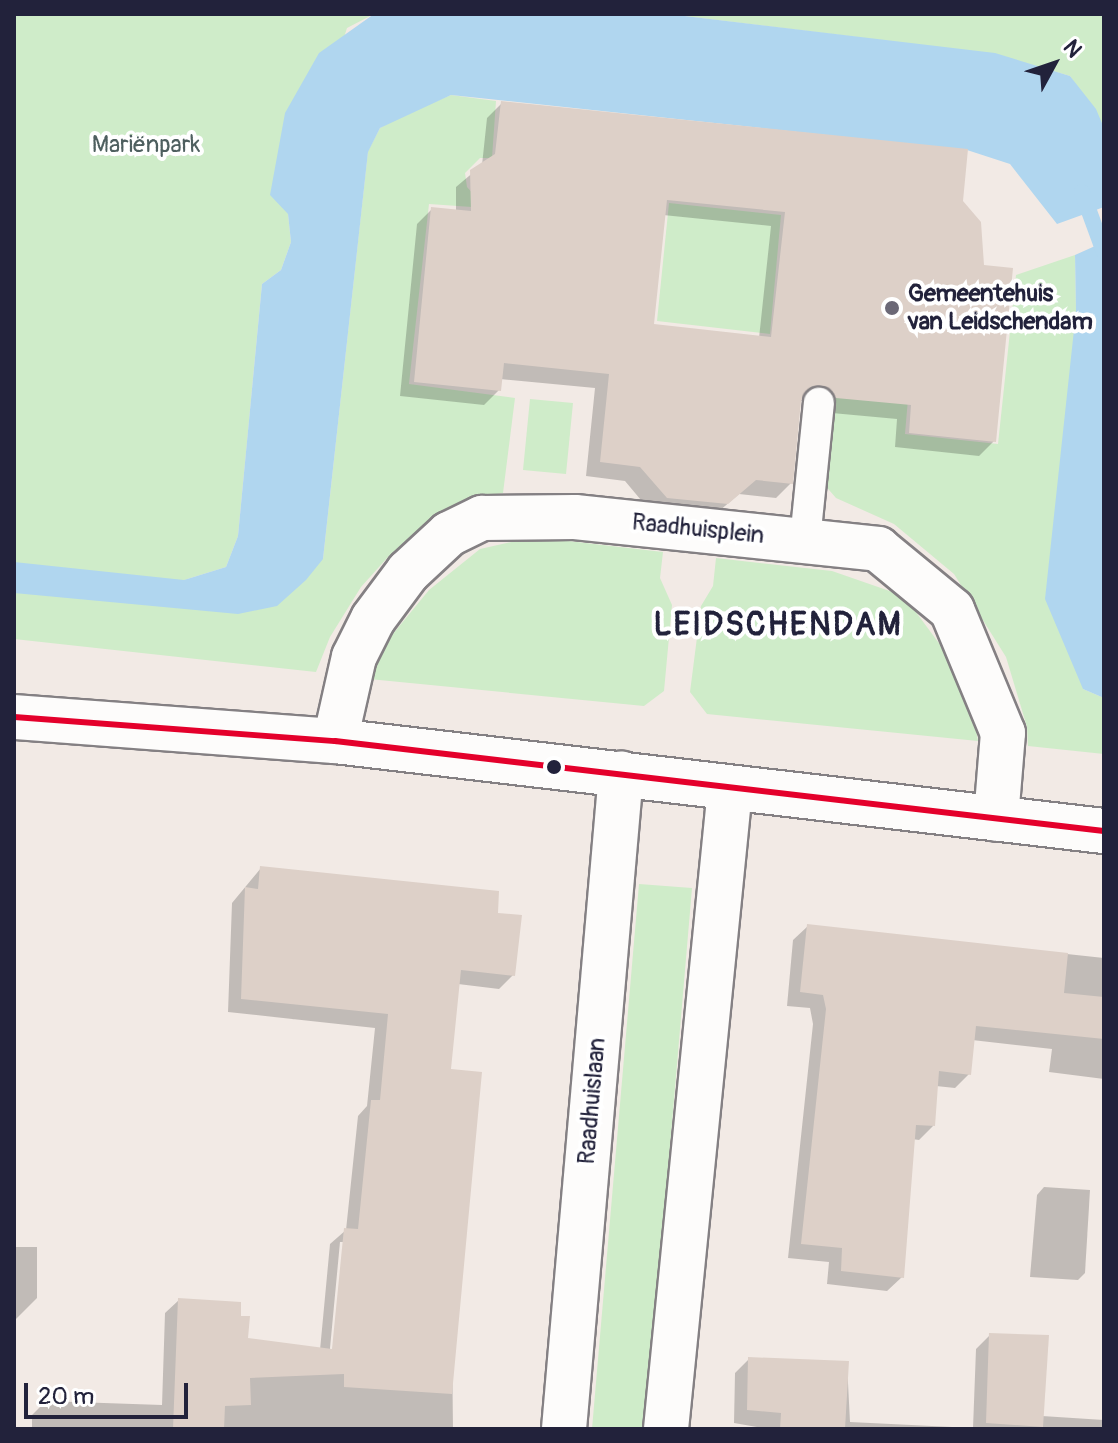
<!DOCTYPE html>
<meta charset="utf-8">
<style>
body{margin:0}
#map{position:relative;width:1118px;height:1443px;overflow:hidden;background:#f2eae5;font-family:Pangolin,sans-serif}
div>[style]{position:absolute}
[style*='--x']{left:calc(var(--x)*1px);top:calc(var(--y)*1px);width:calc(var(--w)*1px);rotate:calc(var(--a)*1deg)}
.green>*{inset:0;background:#cfecc9}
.water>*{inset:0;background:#b0d6ef}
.shadow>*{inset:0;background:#0003}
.stream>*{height:16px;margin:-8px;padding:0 8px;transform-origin:8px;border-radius:8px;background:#b0d6ef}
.building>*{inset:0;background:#ddd0c8}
.roads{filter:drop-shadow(2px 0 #848083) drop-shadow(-2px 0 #848083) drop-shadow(0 2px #848083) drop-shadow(0 -2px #848083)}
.lane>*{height:30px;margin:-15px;padding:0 15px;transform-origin:15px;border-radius:15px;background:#fdfcfb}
.street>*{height:44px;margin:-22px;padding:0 22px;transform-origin:22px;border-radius:22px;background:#fdfcfb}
.bus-1>*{height:6px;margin:-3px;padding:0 3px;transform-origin:3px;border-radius:3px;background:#e4002b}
.dots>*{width:22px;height:22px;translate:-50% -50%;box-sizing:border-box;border:4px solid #fff;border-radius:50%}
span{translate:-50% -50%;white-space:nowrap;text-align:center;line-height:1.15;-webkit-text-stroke:8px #fff;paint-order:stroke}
.park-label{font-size:24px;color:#4e5f5f}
.poi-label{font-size:24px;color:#22223b;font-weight:700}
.left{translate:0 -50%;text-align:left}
.street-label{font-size:24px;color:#22223b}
.district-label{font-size:32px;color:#22223b;font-weight:700;letter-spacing:2px}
.frame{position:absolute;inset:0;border:16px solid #22223b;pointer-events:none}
.north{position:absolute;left:1014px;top:24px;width:80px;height:80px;-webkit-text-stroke:6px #fff;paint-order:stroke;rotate:50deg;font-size:22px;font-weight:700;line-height:32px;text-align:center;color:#22223b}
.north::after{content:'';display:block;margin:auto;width:28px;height:36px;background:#22223b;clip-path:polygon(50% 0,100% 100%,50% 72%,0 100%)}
.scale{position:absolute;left:24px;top:1383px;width:164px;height:36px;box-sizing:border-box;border:4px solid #22223b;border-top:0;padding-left:10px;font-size:24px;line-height:28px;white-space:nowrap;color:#22223b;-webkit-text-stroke:6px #fff;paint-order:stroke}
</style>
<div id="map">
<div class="green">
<div style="clip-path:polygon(14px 14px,374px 14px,347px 28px,288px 214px,291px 242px,281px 270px,262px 284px,238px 536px,226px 567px,184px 580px,323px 559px,368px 151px,380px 128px,402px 115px,451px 95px,496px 101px,492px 158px,480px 158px,465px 173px,467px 187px,486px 208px,429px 204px,409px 384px,515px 398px,503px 493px,466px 499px,434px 516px,388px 557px,361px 587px,330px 637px,316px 672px,14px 639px)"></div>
<div style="clip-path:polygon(668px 14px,1104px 14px,1104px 128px,1070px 76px,995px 54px)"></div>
<div style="clip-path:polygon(669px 203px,781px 215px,770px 334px,657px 321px)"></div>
<div style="clip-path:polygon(1075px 255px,1083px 689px,1104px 698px,1104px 754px,1028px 746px,1027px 727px,1006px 657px,954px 574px,894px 524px,836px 498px,823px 483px,830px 406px,840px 392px,908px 399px,905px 434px,998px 444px,1016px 275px)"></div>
<div style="clip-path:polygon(530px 399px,573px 403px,566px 474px,523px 470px)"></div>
<div style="clip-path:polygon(534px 537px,663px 552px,660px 578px,672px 605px,664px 691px,644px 706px,369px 679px,392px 635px,429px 590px,480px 549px)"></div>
<div style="clip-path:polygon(716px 558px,832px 571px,904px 596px,944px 650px,972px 705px,978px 741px,707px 714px,690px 692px,701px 606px,713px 586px)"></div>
<div style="clip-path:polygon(639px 884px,692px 888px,646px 1429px,592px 1429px)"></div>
</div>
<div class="water">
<div style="clip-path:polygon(374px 14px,668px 14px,995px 53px,1070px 76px,1096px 109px,1104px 128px,1104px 207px,1057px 224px,1010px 164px,967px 150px,451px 95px,380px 128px,368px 152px,323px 559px,306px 580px,277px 606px,238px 614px,14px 593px,14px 562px,184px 580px,226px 567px,238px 536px,262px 284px,281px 270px,291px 242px,288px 214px,270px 195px,285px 113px,319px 53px)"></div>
<div style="clip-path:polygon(1104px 242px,1104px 698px,1083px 689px,1045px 599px,1076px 311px,1075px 255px)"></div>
</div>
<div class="shadow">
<div style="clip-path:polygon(evenodd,502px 103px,961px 202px,994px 441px,979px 456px,895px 447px,897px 419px,821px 412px,814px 402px,799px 401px,791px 483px,776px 498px,739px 494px,711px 518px,651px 512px,625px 481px,586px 476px,595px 388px,500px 379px,499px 390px,484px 405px,400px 396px,417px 224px,432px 209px,456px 212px,456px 187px,482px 165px,487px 118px,502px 103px,663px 215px,771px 226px,759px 338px,652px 326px,663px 215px)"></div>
<div style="clip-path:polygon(evenodd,261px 868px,495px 915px,513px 975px,499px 989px,458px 984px,449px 1071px,453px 1429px,32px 1429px,32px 1415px,46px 1401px,162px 1405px,165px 1313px,179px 1300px,238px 1318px,246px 1340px,320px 1350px,330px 1244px,346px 1230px,358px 1116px,367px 1106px,375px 1028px,228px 1012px,232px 903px,261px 868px,340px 1242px,344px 1242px,333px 1359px,329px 1359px,340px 1242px)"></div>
<div style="clip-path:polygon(808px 926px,1104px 958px,1104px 1079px,1049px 1072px,1052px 1049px,972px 1040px,969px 1074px,955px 1088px,936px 1086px,933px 1126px,919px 1140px,912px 1139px,902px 1277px,887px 1291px,827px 1284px,829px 1262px,788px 1258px,813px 1024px,810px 1008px,787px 1006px,793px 940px)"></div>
<div style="clip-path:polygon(1044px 1187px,1090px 1190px,1085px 1273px,1078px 1280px,1030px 1277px,1037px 1195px)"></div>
<div style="clip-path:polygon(14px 1247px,37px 1247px,37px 1298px,15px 1320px)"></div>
<div style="clip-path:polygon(990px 1335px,1042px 1416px,1104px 1420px,1104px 1429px,768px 1429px,734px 1423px,735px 1373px,749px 1359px,847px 1363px,850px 1422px,973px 1428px,976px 1349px)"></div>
</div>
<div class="stream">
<div style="--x:1082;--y:192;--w:64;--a:69.9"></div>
</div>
<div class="building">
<div style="clip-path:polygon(evenodd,501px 101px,968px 149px,963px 201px,981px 222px,984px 265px,1013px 268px,996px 442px,909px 433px,911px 405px,836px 398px,829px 388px,812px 386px,801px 401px,793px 484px,756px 480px,728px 504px,667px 498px,640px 467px,600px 462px,609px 374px,504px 363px,501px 391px,414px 382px,431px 207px,471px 211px,470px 170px,495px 154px,501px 101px,667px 200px,785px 212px,771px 337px,654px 324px,667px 200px)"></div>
<div style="clip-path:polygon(260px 866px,499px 891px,498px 913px,522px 915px,515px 976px,461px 970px,451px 1069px,482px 1072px,452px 1394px,344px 1387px,344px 1374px,250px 1378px,251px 1405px,225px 1406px,224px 1429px,173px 1429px,178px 1298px,241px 1302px,241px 1316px,250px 1316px,248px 1338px,332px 1349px,344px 1228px,358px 1229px,371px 1100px,380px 1100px,388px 1014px,241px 999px,245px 887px,258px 889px)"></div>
<div style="clip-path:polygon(807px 924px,1068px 953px,1064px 993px,1104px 997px,1104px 1039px,976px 1026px,971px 1075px,939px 1071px,935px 1126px,916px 1125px,904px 1278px,841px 1271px,842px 1248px,801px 1244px,826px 1009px,823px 995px,800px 992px)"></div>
<div style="clip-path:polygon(989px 1333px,1049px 1335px,1043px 1427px,986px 1423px)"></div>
<div style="clip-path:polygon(748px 1357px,849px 1361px,845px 1429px,780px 1429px,781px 1413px,747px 1410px)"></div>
</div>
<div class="roads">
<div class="lane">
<div style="--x:805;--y:540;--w:138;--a:-84.2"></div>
</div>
<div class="street">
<div style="--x:14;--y:717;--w:322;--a:4.3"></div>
<div style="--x:335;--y:741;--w:774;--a:6.68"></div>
<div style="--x:335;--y:741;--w:86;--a:-77.3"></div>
<div style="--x:354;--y:657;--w:42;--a:-63.4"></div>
<div style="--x:373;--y:619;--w:59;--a:-53.3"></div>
<div style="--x:408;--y:572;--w:56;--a:-42.8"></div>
<div style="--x:449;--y:534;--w:37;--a:-26"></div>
<div style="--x:482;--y:518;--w:93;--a:-0.6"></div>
<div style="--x:575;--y:517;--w:305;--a:6"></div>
<div style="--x:878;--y:549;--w:96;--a:39.5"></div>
<div style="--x:952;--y:610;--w:133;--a:67.5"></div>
<div style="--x:1003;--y:733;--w:86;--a:94.7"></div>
<div style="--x:564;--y:1429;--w:658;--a:-85.03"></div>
<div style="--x:666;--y:1429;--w:643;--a:-84.29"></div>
</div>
</div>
<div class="bus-1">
<div style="--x:14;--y:717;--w:322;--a:4.3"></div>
<div style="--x:335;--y:741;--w:774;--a:6.68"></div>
</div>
<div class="dots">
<div style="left:892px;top:308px;background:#6b6876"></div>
<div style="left:554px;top:767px;background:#22223b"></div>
</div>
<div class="park-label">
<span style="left:146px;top:145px">Mariënpark</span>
</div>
<div class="poi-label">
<span class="left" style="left:908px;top:308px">Gemeentehuis<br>van Leidschendam</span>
</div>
<div class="street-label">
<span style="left:698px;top:529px;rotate:6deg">Raadhuisplein</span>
<span style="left:592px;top:1101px;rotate:-85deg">Raadhuislaan</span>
</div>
<div class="district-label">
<span style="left:778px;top:625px">LEIDSCHENDAM</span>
</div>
<div class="frame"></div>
<div class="north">N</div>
<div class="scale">20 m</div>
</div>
